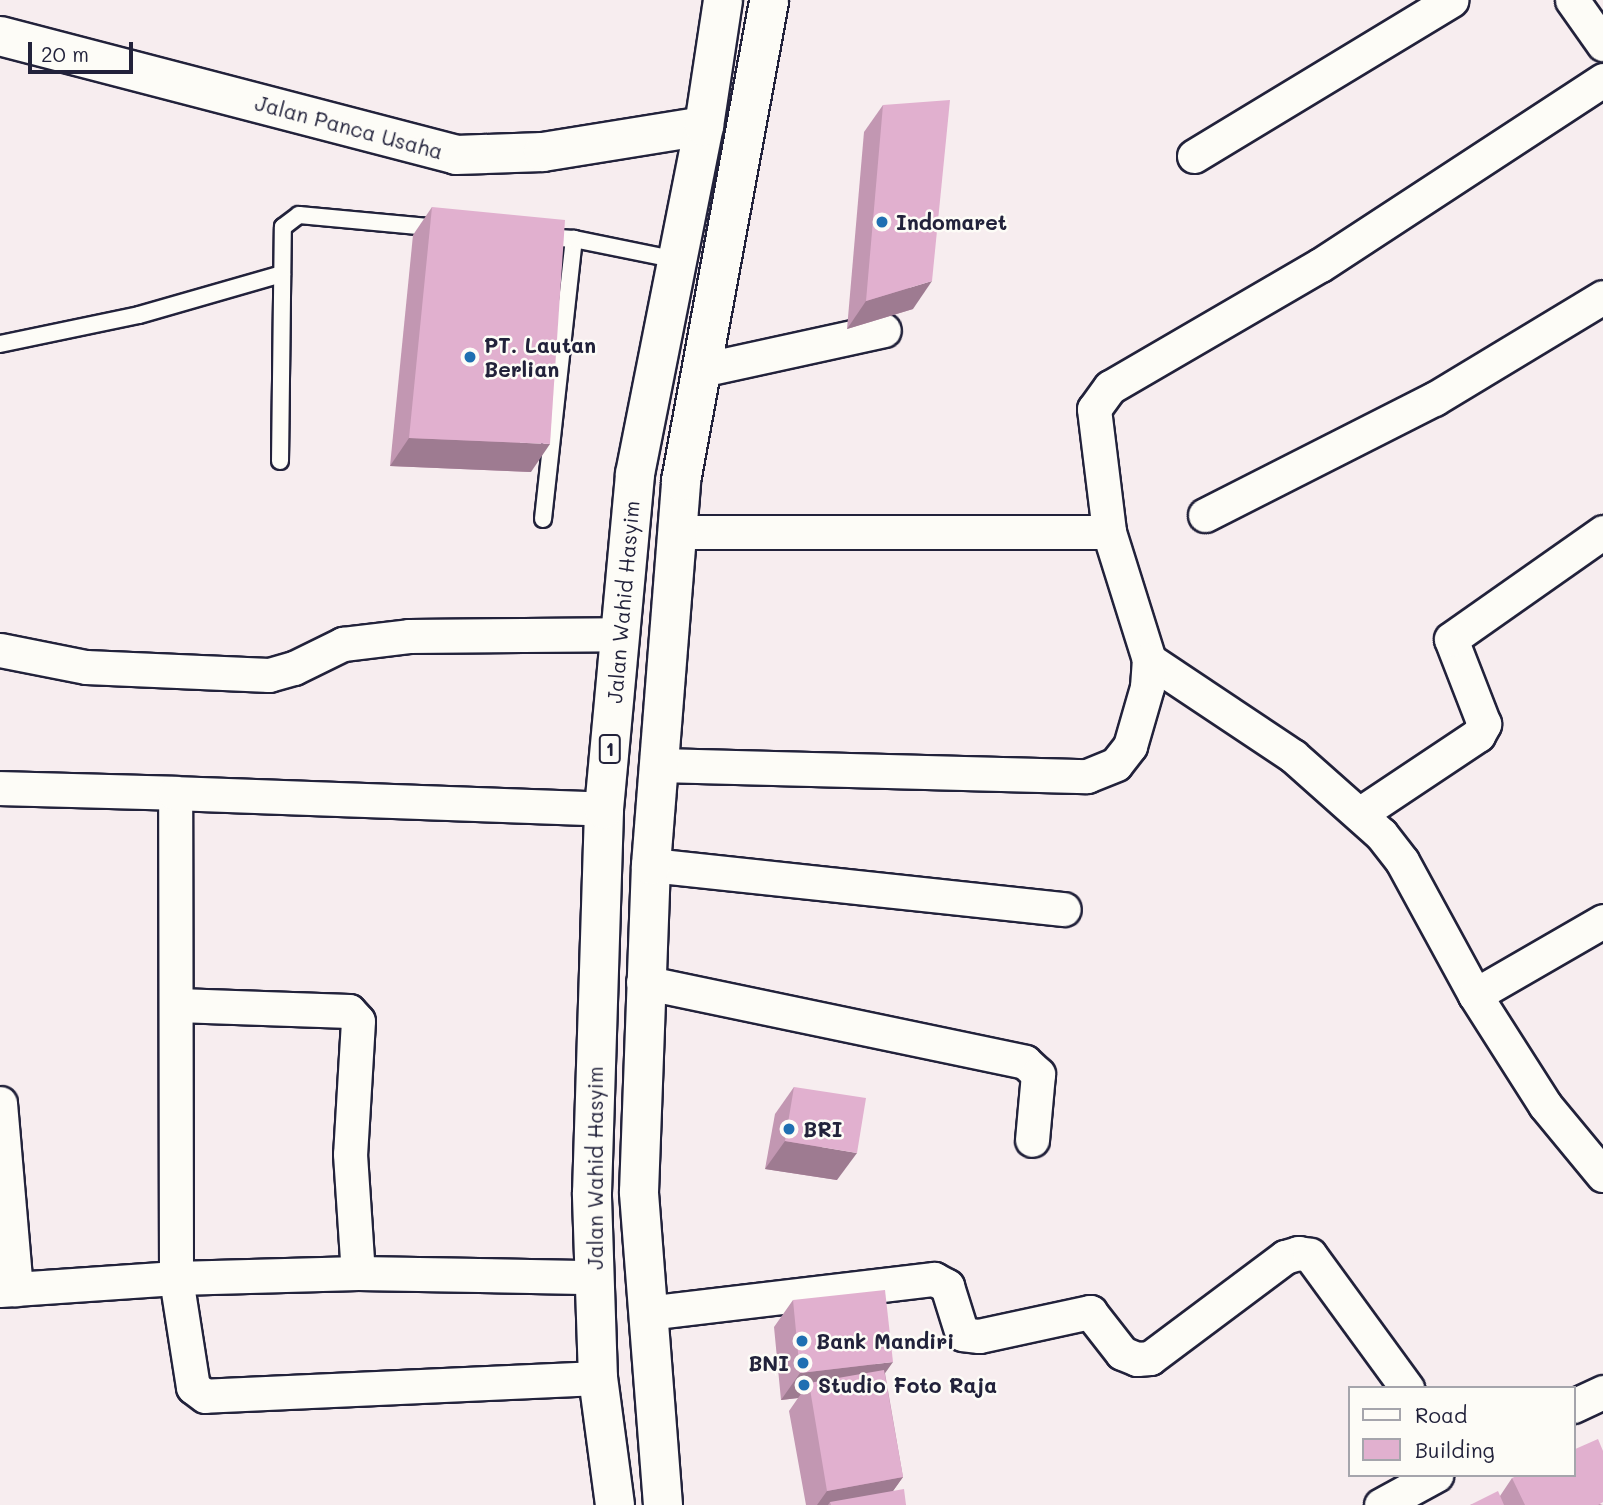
<!DOCTYPE html>
<style>
body{margin:0}
#map{position:relative;width:1603px;height:1505px;overflow:hidden;background:#f7edef;font-family:Mali,sans-serif}
div>[style]{position:absolute}
[style*='--x']{left:calc(var(--x)*1px);top:calc(var(--y)*1px);width:calc(var(--w)*1px);rotate:calc(var(--a)*1deg)}
.roads{filter:drop-shadow(2px 0 #22223b) drop-shadow(-2px 0 #22223b) drop-shadow(0 2px #22223b) drop-shadow(0 -2px #22223b)}
.service>*{height:16px;margin:-8px;padding:0 8px;transform-origin:8px;border-radius:8px;background:#fdfcf7}
.minor>*{height:33px;margin:-16.5px;padding:0 16.5px;transform-origin:16.5px;border-radius:16.5px;background:#fdfcf7}
.tertiary>*{height:38px;margin:-19px;padding:0 19px;transform-origin:19px;border-radius:19px;background:#fdfcf7}
.trunk>*{height:38px;margin:-19px;padding:0 19px;transform-origin:19px;border-radius:19px;background:#fdfcf7}
.wall>*{inset:0;background:#c297b2}
.shaded-wall>*{inset:0;background:#9e7b91}
.building>*{inset:0;background:#e1b0cf}
.dots>*{width:19px;height:19px;translate:-50% -50%;box-sizing:border-box;border:4px solid #fdfcf7;border-radius:50%}
span{translate:-50% -50%;white-space:nowrap;text-align:center;line-height:1.15;-webkit-text-stroke:5px #fdfcf7;paint-order:stroke}
.shield-label span{padding:2px 5px;background:#fdfcf7;border:2px solid;border-radius:5px;-webkit-text-stroke-width:0}
.shield-label{font-size:19px;color:#22223b;font-weight:700}
.street-label{font-size:21px;color:#22223b}
.poi-label{font-size:21px;color:#22223b;font-weight:700}
.left{translate:0 -50%;text-align:left}
.right{translate:-100% -50%;text-align:right}
.legend{position:absolute;left:1348px;top:1386px;width:228px;height:91px;box-sizing:border-box;background:#fdfcf7;border:2px solid #a5a5ac;margin:0;padding:9px 12px;list-style:none;font-size:21px;color:#22223b}
.legend li{display:flex;align-items:center;gap:14px;height:35px}
.legend b{width:35px;border:2px solid #a5a5ac}
.scale{position:absolute;left:28px;top:42px;width:105px;height:32px;box-sizing:border-box;border:4px solid #22223b;border-top:0;padding-left:9px;font-size:21px;line-height:24px;white-space:nowrap;color:#22223b;-webkit-text-stroke:5px #fdfcf7;paint-order:stroke}
</style>
<div id="map">
<div class="roads">
<div class="service">
<div style="--x:545;--y:237;--w:29;--a:4"></div>
<div style="--x:0;--y:344;--w:142;--a:-11.8"></div>
<div style="--x:139;--y:315;--w:149;--a:-16"></div>
<div style="--x:280;--y:461;--w:234;--a:-89.3"></div>
<div style="--x:283;--y:227;--w:20;--a:-37"></div>
<div style="--x:299;--y:215;--w:141;--a:5.3"></div>
<div style="--x:543;--y:519;--w:282;--a:-83.7"></div>
<div style="--x:574;--y:239;--w:105;--a:11.5"></div>
</div>
<div class="minor">
<div style="--x:1572;--y:0;--w:54;--a:54.8"></div>
<div style="--x:1603;--y:80;--w:338;--a:146.8"></div>
<div style="--x:1320;--y:265;--w:243;--a:149.8"></div>
<div style="--x:1110;--y:387;--w:27;--a:126"></div>
<div style="--x:1094;--y:409;--w:124;--a:83"></div>
<div style="--x:1109;--y:532;--w:134;--a:72.6"></div>
<div style="--x:1149;--y:660;--w:173;--a:33.7"></div>
<div style="--x:1293;--y:756;--w:118;--a:41.6"></div>
<div style="--x:1381;--y:834;--w:34;--a:52"></div>
<div style="--x:1402;--y:861;--w:153;--a:61.4"></div>
<div style="--x:1475;--y:995;--w:130;--a:57.5"></div>
<div style="--x:1545;--y:1105;--w:91;--a:50.4"></div>
<div style="--x:1194;--y:156;--w:301;--a:-31.2"></div>
<div style="--x:701;--y:370;--w:187;--a:-12.3"></div>
<div style="--x:1205;--y:515;--w:257;--a:-26.9"></div>
<div style="--x:1434;--y:399;--w:197;--a:-31.1"></div>
<div style="--x:677;--y:532;--w:432;--a:0"></div>
<div style="--x:0;--y:650;--w:88;--a:11.2"></div>
<div style="--x:86;--y:667;--w:183;--a:2.5"></div>
<div style="--x:269;--y:675;--w:26;--a:-16"></div>
<div style="--x:294;--y:668;--w:55;--a:-26.1"></div>
<div style="--x:343;--y:644;--w:66;--a:-6.9"></div>
<div style="--x:409;--y:636;--w:211;--a:-0.5"></div>
<div style="--x:659;--y:765;--w:428;--a:1.5"></div>
<div style="--x:1087;--y:776;--w:31;--a:-22"></div>
<div style="--x:1116;--y:764;--w:23;--a:-52"></div>
<div style="--x:1130;--y:746;--w:61;--a:-73.9"></div>
<div style="--x:1147;--y:687;--w:27;--a:-86"></div>
<div style="--x:0;--y:788;--w:175;--a:1.6"></div>
<div style="--x:1361;--y:813;--w:141;--a:-33.7"></div>
<div style="--x:1478;--y:735;--w:13;--a:-61"></div>
<div style="--x:1484;--y:724;--w:91;--a:-111.2"></div>
<div style="--x:1451;--y:639;--w:186;--a:-35.1"></div>
<div style="--x:651;--y:865;--w:415;--a:6.1"></div>
<div style="--x:643;--y:982;--w:390;--a:11.8"></div>
<div style="--x:1025;--y:1062;--w:18;--a:43"></div>
<div style="--x:1038;--y:1074;--w:66;--a:95.2"></div>
<div style="--x:1475;--y:995;--w:148;--a:-30"></div>
<div style="--x:177;--y:1005;--w:172;--a:2"></div>
<div style="--x:349;--y:1011;--w:13;--a:48"></div>
<div style="--x:358;--y:1021;--w:133;--a:93.4"></div>
<div style="--x:350;--y:1154;--w:119;--a:86.2"></div>
<div style="--x:0;--y:1103;--w:187;--a:85.1"></div>
<div style="--x:0;--y:1290;--w:176;--a:-3.9"></div>
<div style="--x:176;--y:1278;--w:182;--a:-1.6"></div>
<div style="--x:358;--y:1273;--w:237;--a:1"></div>
<div style="--x:647;--y:1313;--w:289;--a:-6.8"></div>
<div style="--x:934;--y:1279;--w:15;--a:28"></div>
<div style="--x:947;--y:1286;--w:50;--a:72.6"></div>
<div style="--x:962;--y:1334;--w:17;--a:7"></div>
<div style="--x:979;--y:1336;--w:114;--a:-12.2"></div>
<div style="--x:1090;--y:1312;--w:52;--a:52"></div>
<div style="--x:1122;--y:1353;--w:16;--a:22"></div>
<div style="--x:1137;--y:1359;--w:13;--a:-4"></div>
<div style="--x:1150;--y:1358;--w:169;--a:-36.8"></div>
<div style="--x:1285;--y:1257;--w:14;--a:-17"></div>
<div style="--x:1298;--y:1253;--w:12;--a:9"></div>
<div style="--x:1310;--y:1255;--w:165;--a:53.9"></div>
<div style="--x:598;--y:1378;--w:393;--a:177.4"></div>
<div style="--x:205;--y:1396;--w:15;--a:-143"></div>
<div style="--x:193;--y:1387;--w:110;--a:-98.9"></div>
<div style="--x:176;--y:1278;--w:485;--a:-90.1"></div>
<div style="--x:175;--y:793;--w:429;--a:2.1"></div>
<div style="--x:1573;--y:1406;--w:33;--a:-25"></div>
<div style="--x:1381;--y:1505;--w:63;--a:-28.6"></div>
</div>
<div class="tertiary">
<div style="--x:0;--y:36;--w:471;--a:14.6"></div>
<div style="--x:456;--y:155;--w:87;--a:-2"></div>
<div style="--x:543;--y:152;--w:163;--a:-9.2"></div>
</div>
<div class="trunk">
<div style="--x:615;--y:1505;--w:128;--a:-97.6"></div>
<div style="--x:598;--y:1378;--w:185;--a:-91.9"></div>
<div style="--x:592;--y:1193;--w:384;--a:-88.2"></div>
<div style="--x:604;--y:809;--w:336;--a:-84.7"></div>
<div style="--x:635;--y:474;--w:355;--a:-78.8"></div>
<div style="--x:704;--y:126;--w:127;--a:-81.4"></div>
<div style="--x:663;--y:1505;--w:314;--a:-94.4"></div>
<div style="--x:639;--y:1192;--w:327;--a:-87.9"></div>
<div style="--x:651;--y:865;--w:385;--a:-85.5"></div>
<div style="--x:681;--y:481;--w:489;--a:-79.6"></div>
</div>
</div>
<div class="wall">
<div style="clip-path:polygon(883px 105px,913px 309px,847px 329px,864px 132px)"></div>
<div style="clip-path:polygon(432px 207px,531px 472px,390px 466px,413px 235px)"></div>
<div style="clip-path:polygon(794px 1087px,837px 1180px,765px 1169px,775px 1114px)"></div>
<div style="clip-path:polygon(793px 1300px,885px 1373px,903px 1477px,893px 1491px,906px 1505px,806px 1505px,789px 1411px,798px 1398px,781px 1400px,774px 1327px)"></div>
<div style="clip-path:polygon(1512px 1478px,1603px 1505px,1470px 1505px,1500px 1496px)"></div>
</div>
<div class="shaded-wall">
<div style="clip-path:polygon(932px 281px,913px 309px,847px 329px,866px 301px)"></div>
<div style="clip-path:polygon(409px 438px,550px 444px,531px 472px,390px 466px)"></div>
<div style="clip-path:polygon(785px 1141px,857px 1153px,837px 1180px,765px 1169px)"></div>
<div style="clip-path:polygon(893px 1362px,873px 1390px,809px 1383px,798px 1398px,781px 1400px,800px 1373px)"></div>
<div style="clip-path:polygon(903px 1477px,883px 1505px,830px 1502px,828px 1505px,817px 1505px,827px 1491px)"></div>
</div>
<div class="building">
<div style="clip-path:polygon(950px 100px,932px 281px,866px 301px,883px 105px)"></div>
<div style="clip-path:polygon(432px 207px,565px 220px,550px 444px,409px 438px)"></div>
<div style="clip-path:polygon(794px 1087px,866px 1098px,857px 1153px,785px 1141px)"></div>
<div style="clip-path:polygon(885px 1290px,893px 1362px,800px 1373px,793px 1300px)"></div>
<div style="clip-path:polygon(884px 1370px,903px 1477px,827px 1491px,809px 1383px)"></div>
<div style="clip-path:polygon(1598px 1439px,1603px 1451px,1603px 1502px,1598px 1505px,1525px 1505px,1512px 1478px,1519px 1475px,1573px 1475px,1573px 1450px)"></div>
<div style="clip-path:polygon(904px 1489px,906px 1505px,831px 1505px,830px 1502px)"></div>
<div style="clip-path:polygon(1498px 1491px,1504px 1505px,1470px 1505px)"></div>
</div>
<div class="dots">
<div style="left:882px;top:222px;background:#1f6fb2"></div>
<div style="left:470px;top:357px;background:#1f6fb2"></div>
<div style="left:789px;top:1129px;background:#1f6fb2"></div>
<div style="left:802px;top:1341px;background:#1f6fb2"></div>
<div style="left:803px;top:1363px;background:#1f6fb2"></div>
<div style="left:804px;top:1385px;background:#1f6fb2"></div>
</div>
<div class="shield-label">
<span style="left:610px;top:749px">1</span>
</div>
<div class="street-label">
<span style="left:349px;top:127px;rotate:15deg">Jalan Panca Usaha</span>
<span style="left:623px;top:602px;rotate:-85deg">Jalan Wahid Hasyim</span>
<span style="left:595px;top:1168px;rotate:-90deg">Jalan Wahid Hasyim</span>
</div>
<div class="poi-label">
<span class="left" style="left:896px;top:222px">Indomaret</span>
<span class="left" style="left:484px;top:357px">PT. Lautan<br>Berlian</span>
<span class="left" style="left:803px;top:1129px">BRI</span>
<span class="left" style="left:816px;top:1341px">Bank Mandiri</span>
<span class="right" style="left:789px;top:1363px">BNI</span>
<span class="left" style="left:818px;top:1385px">Studio Foto Raja</span>
</div>
<ul class="legend">
<li><b style="height:9px;background:#fdfcf7"></b>Road</li>
<li><b style="height:19px;background:#e1b0cf"></b>Building</li>
</ul>
<div class="scale">20 m</div>
</div>
